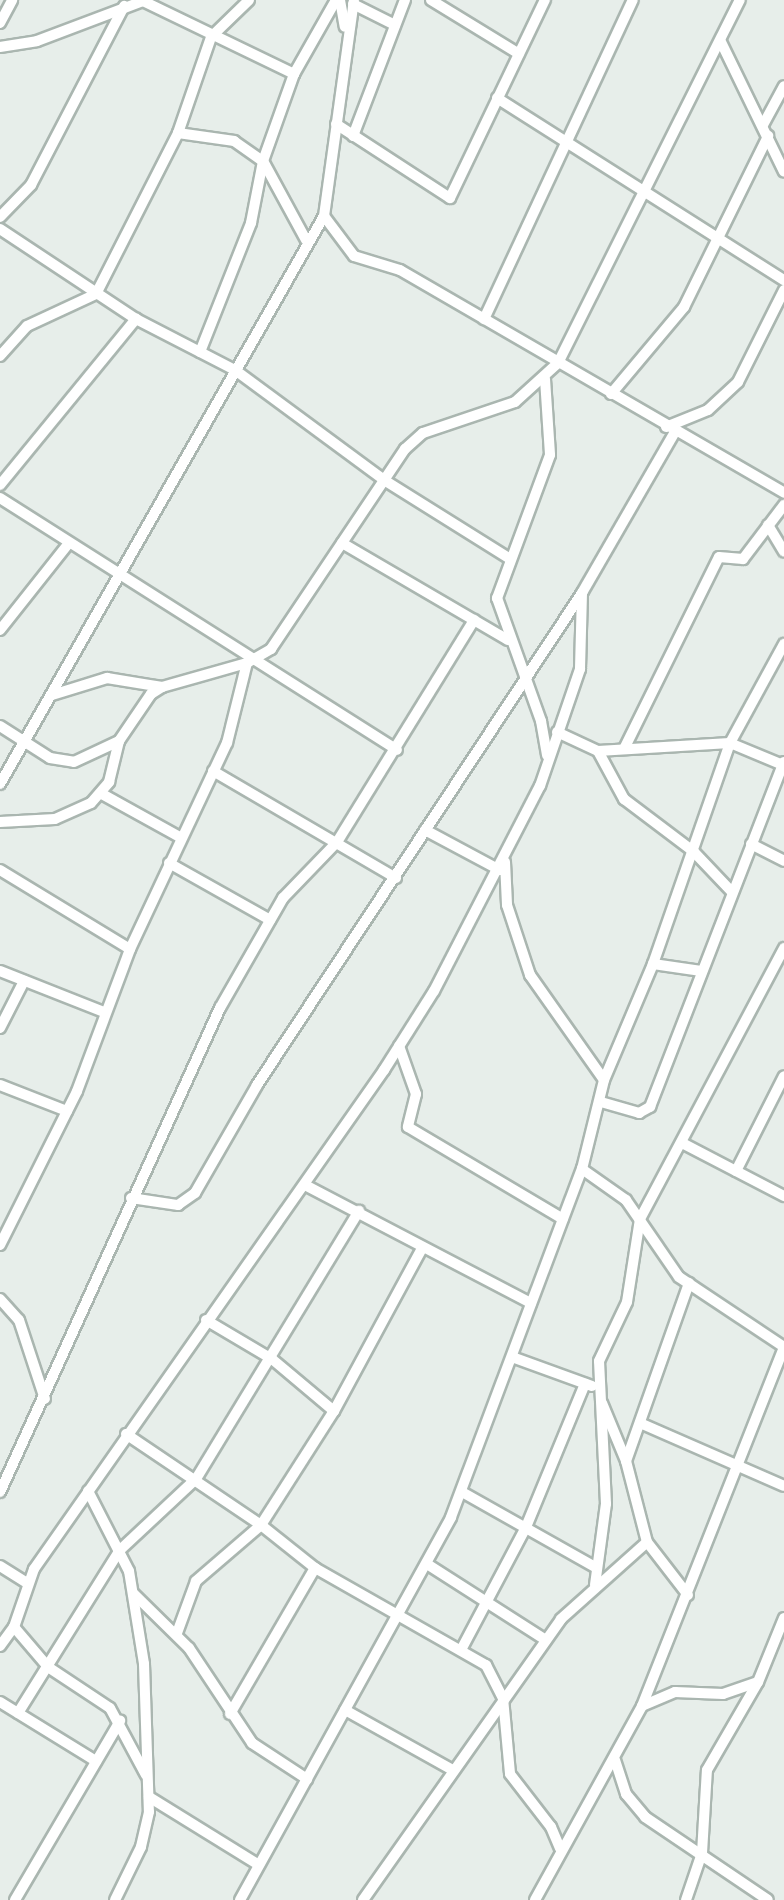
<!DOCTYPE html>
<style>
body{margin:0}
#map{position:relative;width:784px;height:1900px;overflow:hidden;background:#e7eeea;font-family:"Titillium Web",sans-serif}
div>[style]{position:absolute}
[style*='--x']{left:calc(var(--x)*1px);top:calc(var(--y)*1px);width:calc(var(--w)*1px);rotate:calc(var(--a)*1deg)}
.roads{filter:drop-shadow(2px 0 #aab6b0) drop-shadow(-2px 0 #aab6b0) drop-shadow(0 2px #aab6b0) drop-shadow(0 -2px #aab6b0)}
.street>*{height:10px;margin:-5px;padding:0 5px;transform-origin:5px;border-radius:5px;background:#fff}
span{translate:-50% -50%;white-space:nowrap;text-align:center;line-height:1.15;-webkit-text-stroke:5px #f7faf8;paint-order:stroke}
</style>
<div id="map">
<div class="roads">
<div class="street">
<div style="--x:340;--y:0;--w:27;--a:80"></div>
<div style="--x:431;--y:0;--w:103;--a:31.5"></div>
<div style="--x:353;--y:4;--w:47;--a:26.6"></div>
<div style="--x:0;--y:23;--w:26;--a:-62"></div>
<div style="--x:721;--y:42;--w:144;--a:64.1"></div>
<div style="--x:0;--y:47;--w:37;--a:-9"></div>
<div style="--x:37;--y:41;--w:113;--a:-20.7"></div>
<div style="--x:143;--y:1;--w:168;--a:25.8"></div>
<div style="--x:497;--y:98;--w:340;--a:32.4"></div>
<div style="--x:336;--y:124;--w:136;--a:33"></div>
<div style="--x:450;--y:198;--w:220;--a:-64.4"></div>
<div style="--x:763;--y:125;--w:44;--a:-61.7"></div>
<div style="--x:178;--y:133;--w:57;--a:8.1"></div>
<div style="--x:234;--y:141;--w:35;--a:35"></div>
<div style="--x:263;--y:161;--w:90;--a:61.4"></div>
<div style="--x:353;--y:136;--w:146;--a:-69.1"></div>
<div style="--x:324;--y:216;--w:50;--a:53.1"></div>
<div style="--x:354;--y:256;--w:48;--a:16.9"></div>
<div style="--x:400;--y:270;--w:444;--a:30.1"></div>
<div style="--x:0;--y:217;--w:45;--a:-45.9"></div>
<div style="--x:31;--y:185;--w:202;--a:-62.5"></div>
<div style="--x:0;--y:229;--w:163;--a:33.5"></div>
<div style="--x:136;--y:319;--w:111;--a:27.3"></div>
<div style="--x:235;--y:370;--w:185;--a:36.4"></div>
<div style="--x:384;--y:480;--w:147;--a:32"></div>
<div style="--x:484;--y:319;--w:352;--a:-65"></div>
<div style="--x:200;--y:352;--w:139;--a:-68.4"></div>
<div style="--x:251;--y:223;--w:63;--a:-79"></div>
<div style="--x:263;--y:161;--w:92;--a:-70.4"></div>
<div style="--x:294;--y:74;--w:85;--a:-60.4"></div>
<div style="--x:0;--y:356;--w:40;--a:-48"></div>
<div style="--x:27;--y:326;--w:76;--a:-24.9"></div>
<div style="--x:96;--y:294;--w:181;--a:-63"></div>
<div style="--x:178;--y:133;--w:102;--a:-71"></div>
<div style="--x:211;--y:37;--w:53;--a:-44.2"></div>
<div style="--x:545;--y:379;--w:76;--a:86.2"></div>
<div style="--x:550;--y:455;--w:153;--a:110.3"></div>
<div style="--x:497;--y:598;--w:131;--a:70.3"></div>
<div style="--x:541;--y:721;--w:35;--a:80"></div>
<div style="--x:611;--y:394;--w:114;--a:-50"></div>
<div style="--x:684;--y:307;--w:191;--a:-63.8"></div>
<div style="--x:666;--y:427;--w:45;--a:-22"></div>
<div style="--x:708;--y:410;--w:41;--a:-43"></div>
<div style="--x:738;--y:382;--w:103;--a:-63.4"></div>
<div style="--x:0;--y:485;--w:215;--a:-50.7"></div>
<div style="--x:0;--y:498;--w:470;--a:32.4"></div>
<div style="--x:768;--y:525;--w:31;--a:59"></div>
<div style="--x:342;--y:543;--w:192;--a:30.3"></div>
<div style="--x:0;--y:630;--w:111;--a:-51.6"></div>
<div style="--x:52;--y:695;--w:58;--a:-17.2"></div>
<div style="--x:107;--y:678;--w:56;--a:9.3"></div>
<div style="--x:0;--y:726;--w:59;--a:32.6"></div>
<div style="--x:50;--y:758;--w:24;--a:9"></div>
<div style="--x:74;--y:762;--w:50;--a:-25"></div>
<div style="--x:119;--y:741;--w:57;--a:-55.8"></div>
<div style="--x:151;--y:694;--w:13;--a:-32"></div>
<div style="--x:162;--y:687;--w:88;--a:-15.8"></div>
<div style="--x:247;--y:663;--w:28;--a:-30"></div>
<div style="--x:271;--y:649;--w:241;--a:-56.2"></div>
<div style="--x:405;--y:449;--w:24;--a:-42"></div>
<div style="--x:423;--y:433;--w:97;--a:-18.6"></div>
<div style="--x:515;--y:402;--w:58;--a:-42.2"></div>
<div style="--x:558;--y:363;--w:406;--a:-63.4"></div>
<div style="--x:557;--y:732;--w:45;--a:24.9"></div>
<div style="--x:598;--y:751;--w:132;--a:-3.5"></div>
<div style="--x:730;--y:743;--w:57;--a:22.5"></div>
<div style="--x:624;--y:749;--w:214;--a:-63.7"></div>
<div style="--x:719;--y:557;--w:24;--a:5"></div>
<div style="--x:743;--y:559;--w:68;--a:-52.8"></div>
<div style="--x:598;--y:751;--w:55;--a:61.6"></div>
<div style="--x:624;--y:799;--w:88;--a:37.1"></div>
<div style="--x:694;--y:852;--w:54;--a:46.5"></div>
<div style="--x:213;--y:771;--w:212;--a:30.3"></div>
<div style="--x:0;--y:784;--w:654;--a:-60.3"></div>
<div style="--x:324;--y:216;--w:218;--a:-82.1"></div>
<div style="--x:102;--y:794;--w:89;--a:28.9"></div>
<div style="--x:0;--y:822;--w:55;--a:-3.1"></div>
<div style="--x:55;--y:819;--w:39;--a:-24"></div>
<div style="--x:91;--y:803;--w:28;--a:-49"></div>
<div style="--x:109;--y:782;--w:42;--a:-76.3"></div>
<div style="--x:425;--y:830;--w:85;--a:28.1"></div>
<div style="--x:751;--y:844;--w:37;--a:27"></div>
<div style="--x:505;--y:862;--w:43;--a:87.3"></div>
<div style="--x:507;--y:905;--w:74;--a:71.8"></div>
<div style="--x:530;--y:975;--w:128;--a:54.8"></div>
<div style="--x:169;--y:863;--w:116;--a:29.4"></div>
<div style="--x:0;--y:870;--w:152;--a:31.3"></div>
<div style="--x:653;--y:964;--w:49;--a:8.3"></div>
<div style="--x:0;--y:971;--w:112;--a:21.5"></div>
<div style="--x:0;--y:1028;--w:53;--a:-62.9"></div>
<div style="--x:399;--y:1046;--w:51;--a:70.5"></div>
<div style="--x:416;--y:1094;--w:34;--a:104"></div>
<div style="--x:408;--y:1127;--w:180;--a:30.7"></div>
<div style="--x:0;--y:1085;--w:72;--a:21.2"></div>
<div style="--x:601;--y:1102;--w:40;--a:16"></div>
<div style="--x:639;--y:1113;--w:13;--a:-29"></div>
<div style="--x:650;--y:1107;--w:370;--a:-68.8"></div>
<div style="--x:684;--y:1144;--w:113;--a:27.5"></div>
<div style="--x:582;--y:1169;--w:54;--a:35.2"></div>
<div style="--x:626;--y:1200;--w:93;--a:55.5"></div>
<div style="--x:679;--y:1277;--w:126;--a:33.7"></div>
<div style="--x:736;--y:1171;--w:106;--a:-63.2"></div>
<div style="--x:305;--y:1185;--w:255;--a:27.6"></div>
<div style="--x:131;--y:1198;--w:48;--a:8.5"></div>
<div style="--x:178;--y:1205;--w:21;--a:-35"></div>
<div style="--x:195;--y:1193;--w:125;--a:-60.1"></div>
<div style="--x:257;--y:1085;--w:590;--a:-56.55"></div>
<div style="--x:582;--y:593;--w:186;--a:-60"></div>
<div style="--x:0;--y:1245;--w:172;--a:-63.4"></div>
<div style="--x:77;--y:1091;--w:152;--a:-69.5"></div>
<div style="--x:130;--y:949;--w:228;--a:-64.8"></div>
<div style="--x:227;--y:743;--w:82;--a:-76"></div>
<div style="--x:0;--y:1299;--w:28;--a:48"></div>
<div style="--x:19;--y:1320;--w:83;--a:71.8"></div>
<div style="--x:206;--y:1320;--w:77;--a:30.6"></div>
<div style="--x:272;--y:1359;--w:81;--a:40"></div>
<div style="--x:512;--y:1357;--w:85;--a:19.9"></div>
<div style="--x:602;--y:1403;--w:63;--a:67.5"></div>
<div style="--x:626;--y:1461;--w:84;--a:75.5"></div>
<div style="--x:647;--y:1542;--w:67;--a:52.3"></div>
<div style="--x:640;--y:1423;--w:157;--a:23.6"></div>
<div style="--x:126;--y:1434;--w:163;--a:34"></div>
<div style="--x:261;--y:1525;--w:69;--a:38.5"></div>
<div style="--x:315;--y:1568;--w:197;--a:29.6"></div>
<div style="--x:486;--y:1665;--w:37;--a:63"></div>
<div style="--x:503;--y:1698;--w:76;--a:84.7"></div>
<div style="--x:510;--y:1774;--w:67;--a:52.3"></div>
<div style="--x:551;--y:1827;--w:23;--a:67"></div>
<div style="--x:626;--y:1461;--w:189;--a:-70.5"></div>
<div style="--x:88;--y:1491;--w:90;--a:62.9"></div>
<div style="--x:129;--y:1571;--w:94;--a:80.8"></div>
<div style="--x:144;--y:1664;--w:148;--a:88.1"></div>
<div style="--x:149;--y:1812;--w:36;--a:103"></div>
<div style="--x:141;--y:1847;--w:59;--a:116.1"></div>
<div style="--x:0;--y:1492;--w:532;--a:-65.56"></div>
<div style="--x:220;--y:1008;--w:127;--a:-60.2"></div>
<div style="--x:283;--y:898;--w:78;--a:-46"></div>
<div style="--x:337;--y:842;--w:261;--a:-58.3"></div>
<div style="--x:462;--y:1492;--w:155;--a:29.4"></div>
<div style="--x:427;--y:1564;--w:141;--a:32.6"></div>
<div style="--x:0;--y:1566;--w:31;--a:32"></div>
<div style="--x:595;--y:1585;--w:82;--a:-82.3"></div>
<div style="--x:606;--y:1504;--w:143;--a:-92.8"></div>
<div style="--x:599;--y:1361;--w:65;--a:-64.6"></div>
<div style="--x:627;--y:1302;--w:84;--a:-81.1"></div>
<div style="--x:640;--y:1219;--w:307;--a:-62"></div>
<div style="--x:134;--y:1594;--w:77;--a:44.5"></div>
<div style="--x:189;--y:1648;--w:114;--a:56.4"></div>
<div style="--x:252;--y:1743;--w:66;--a:33.2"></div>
<div style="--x:14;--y:1627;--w:52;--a:49.6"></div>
<div style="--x:48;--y:1667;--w:74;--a:33.5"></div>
<div style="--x:110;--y:1708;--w:76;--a:61.8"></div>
<div style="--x:177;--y:1633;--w:55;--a:-69.9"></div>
<div style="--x:196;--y:1581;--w:86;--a:-40.7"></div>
<div style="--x:261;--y:1525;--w:135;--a:-57.4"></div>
<div style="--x:334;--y:1411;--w:185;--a:-61.6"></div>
<div style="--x:0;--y:1646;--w:24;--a:-54"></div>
<div style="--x:14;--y:1627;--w:61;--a:-71"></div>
<div style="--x:34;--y:1569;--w:610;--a:-54.95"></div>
<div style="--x:384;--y:1070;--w:93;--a:-57.7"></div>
<div style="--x:434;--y:991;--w:231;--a:-62.7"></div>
<div style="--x:540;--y:786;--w:124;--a:-71.1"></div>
<div style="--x:580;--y:669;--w:76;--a:-88.5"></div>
<div style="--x:461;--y:1650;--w:139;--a:-62.1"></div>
<div style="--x:526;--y:1527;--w:155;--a:-67.6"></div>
<div style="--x:0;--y:1702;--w:113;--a:31.6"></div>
<div style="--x:642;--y:1706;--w:36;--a:-23"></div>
<div style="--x:675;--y:1692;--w:48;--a:2.4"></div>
<div style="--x:723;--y:1694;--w:36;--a:-19"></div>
<div style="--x:345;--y:1710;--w:124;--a:29.1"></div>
<div style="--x:18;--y:1713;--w:192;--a:-58"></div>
<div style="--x:120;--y:1550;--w:104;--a:-43.1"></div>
<div style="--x:196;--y:1479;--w:314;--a:-58.7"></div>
<div style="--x:230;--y:1714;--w:169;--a:-59.8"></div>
<div style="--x:615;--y:1760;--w:36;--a:72"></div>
<div style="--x:626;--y:1794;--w:30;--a:50"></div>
<div style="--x:645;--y:1817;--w:148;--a:34"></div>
<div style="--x:149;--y:1797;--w:129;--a:31.7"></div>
<div style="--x:15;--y:1900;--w:208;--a:-59.6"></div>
<div style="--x:240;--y:1900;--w:437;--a:-61.1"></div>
<div style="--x:451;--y:1517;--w:372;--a:-69.4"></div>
<div style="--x:582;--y:1169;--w:92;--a:-76.1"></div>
<div style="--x:604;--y:1080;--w:126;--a:-67.1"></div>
<div style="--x:653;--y:964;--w:234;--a:-70.8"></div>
<div style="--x:730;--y:743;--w:113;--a:-61.4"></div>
<div style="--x:363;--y:1900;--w:344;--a:-54.8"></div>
<div style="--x:561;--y:1619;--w:115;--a:-41.8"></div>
<div style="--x:535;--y:1900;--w:222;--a:-61.1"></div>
<div style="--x:642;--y:1706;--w:386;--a:-68.4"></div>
<div style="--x:686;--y:1900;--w:50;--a:-71.2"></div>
<div style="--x:702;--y:1853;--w:83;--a:-86.6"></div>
<div style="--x:707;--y:1770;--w:102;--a:-59.9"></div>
<div style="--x:758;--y:1682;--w:69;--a:-67.9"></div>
</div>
</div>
</div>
